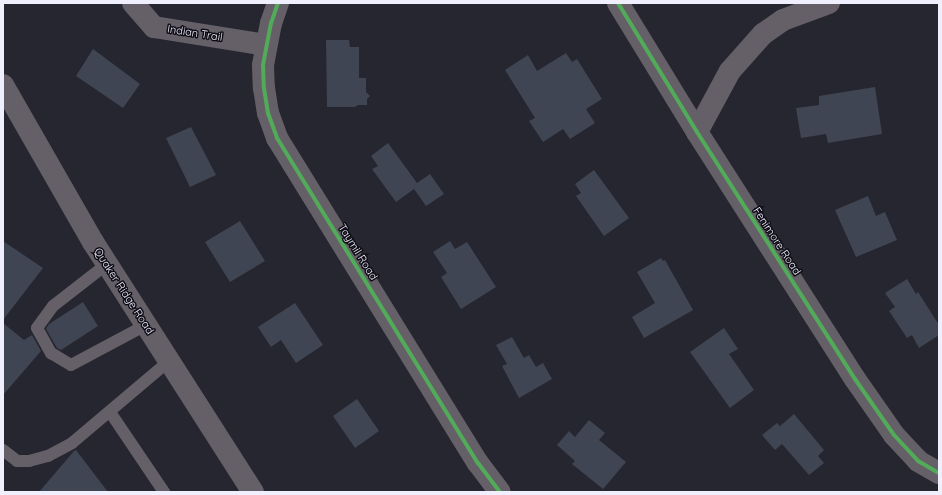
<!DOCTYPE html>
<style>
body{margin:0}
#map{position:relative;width:942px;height:495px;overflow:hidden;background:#262630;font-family:Quicksand,sans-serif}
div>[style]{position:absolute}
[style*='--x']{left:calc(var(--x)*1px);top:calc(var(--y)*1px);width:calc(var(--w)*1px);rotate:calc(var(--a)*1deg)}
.building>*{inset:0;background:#3f4552}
.service>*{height:12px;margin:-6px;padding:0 6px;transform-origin:6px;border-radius:6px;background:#656068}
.minor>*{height:22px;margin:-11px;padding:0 11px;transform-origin:11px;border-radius:11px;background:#656068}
.tertiary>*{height:22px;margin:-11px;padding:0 11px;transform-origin:11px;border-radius:11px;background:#656068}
.cycleway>*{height:4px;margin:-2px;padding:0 2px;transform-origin:2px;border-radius:2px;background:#51ab58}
span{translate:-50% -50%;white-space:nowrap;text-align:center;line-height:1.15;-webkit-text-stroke:3px #0d0c15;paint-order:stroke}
.street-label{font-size:11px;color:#f0effd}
.frame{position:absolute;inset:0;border:4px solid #f0effd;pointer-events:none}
</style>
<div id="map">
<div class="building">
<div style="clip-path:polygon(326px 40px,349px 40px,350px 47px,359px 47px,359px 78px,366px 78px,366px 92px,370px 96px,367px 99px,367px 105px,358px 105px,355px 107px,327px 107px)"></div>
<div style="clip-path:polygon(93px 49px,140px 84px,123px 108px,76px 76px)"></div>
<div style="clip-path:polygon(566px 53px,572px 62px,577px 59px,602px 99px,586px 109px,595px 123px,570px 139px,563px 129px,543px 142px,529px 121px,535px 118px,505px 70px,528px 55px,537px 71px)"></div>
<div style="clip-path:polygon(875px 87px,882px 134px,828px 143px,826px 134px,801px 138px,796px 108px,819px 105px,819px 96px)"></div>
<div style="clip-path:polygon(191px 127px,216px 175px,190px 187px,166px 138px)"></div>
<div style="clip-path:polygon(388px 143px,417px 183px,430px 174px,444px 194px,426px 206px,414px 189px,396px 202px,372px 169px,378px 166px,371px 156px)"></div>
<div style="clip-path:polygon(594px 170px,629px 218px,604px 236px,576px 196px,581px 193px,575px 184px)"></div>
<div style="clip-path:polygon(868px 196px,876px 216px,885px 212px,897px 240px,856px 257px,835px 210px)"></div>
<div style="clip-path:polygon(240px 221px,265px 261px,230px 282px,205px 242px)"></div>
<div style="clip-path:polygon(3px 241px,43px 268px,3px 320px)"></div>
<div style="clip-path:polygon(450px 241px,455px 249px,467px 242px,496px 287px,461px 309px,441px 277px,447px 273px,433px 252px)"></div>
<div style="clip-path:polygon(661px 258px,663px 261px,665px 260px,693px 310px,644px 338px,632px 317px,655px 303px,637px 272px)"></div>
<div style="clip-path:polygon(907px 279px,916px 294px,918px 292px,939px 325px,939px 335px,919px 348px,912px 335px,907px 338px,889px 311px,895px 307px,885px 293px)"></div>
<div style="clip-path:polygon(83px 302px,98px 326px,61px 350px,57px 348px,46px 329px,49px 324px)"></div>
<div style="clip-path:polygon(295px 303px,323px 345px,296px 363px,281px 340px,271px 347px,258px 327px)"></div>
<div style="clip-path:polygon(3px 323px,24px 340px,32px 335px,41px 351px,3px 395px)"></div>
<div style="clip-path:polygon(724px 328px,738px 349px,729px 354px,754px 390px,730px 408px,690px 352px)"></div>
<div style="clip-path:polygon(512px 337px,524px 358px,529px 355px,536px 367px,543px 363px,552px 379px,519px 398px,502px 366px,507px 364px,496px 345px)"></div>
<div style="clip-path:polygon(357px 399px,379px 431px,355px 448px,333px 416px)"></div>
<div style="clip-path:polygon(794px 414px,824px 450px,818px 456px,824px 463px,809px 475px,782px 444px,775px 450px,762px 435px,777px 423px,780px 426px)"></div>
<div style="clip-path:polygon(589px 420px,605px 433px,599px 440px,626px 462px,603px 489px,572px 464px,575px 461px,557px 445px,569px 431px,575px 437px)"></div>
<div style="clip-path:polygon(76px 450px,108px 492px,39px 492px,74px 451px)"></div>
</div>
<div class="service">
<div style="--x:107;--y:264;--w:68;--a:142.1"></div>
<div style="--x:53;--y:306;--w:27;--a:126"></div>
<div style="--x:37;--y:328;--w:29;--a:61"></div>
<div style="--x:51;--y:353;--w:23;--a:31"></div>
<div style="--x:71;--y:365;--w:85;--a:-28.1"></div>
<div style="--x:110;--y:412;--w:97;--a:56"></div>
<div style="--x:3;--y:450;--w:18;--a:38"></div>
<div style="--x:17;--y:461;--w:12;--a:0"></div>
<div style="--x:29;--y:461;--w:20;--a:-15"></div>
<div style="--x:48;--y:456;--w:27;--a:-28"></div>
<div style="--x:72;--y:443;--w:127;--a:-40.2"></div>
</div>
<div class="minor">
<div style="--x:133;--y:3;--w:32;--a:49"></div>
<div style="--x:154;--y:27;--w:113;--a:9.1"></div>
<div style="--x:278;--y:3;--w:21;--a:109"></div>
<div style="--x:271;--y:23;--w:43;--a:100.8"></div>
<div style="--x:263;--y:65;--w:23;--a:88"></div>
<div style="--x:264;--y:88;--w:25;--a:81"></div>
<div style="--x:268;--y:113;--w:27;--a:70"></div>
<div style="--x:277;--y:138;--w:382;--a:58.3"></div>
<div style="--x:478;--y:463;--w:36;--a:53"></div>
<div style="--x:697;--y:132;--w:69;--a:-61.6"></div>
<div style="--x:730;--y:71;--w:50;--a:-48.3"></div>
<div style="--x:763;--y:34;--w:24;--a:-35"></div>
<div style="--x:783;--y:20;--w:49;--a:-20.3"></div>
</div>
<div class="tertiary">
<div style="--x:618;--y:3;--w:151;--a:58.5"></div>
<div style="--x:697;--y:132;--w:293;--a:57.4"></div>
<div style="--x:855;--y:379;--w:68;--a:55.1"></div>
<div style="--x:894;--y:435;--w:35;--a:47"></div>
<div style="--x:918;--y:461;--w:24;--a:30"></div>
<div style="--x:3;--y:85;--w:181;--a:60.2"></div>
<div style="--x:93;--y:242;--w:297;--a:57.4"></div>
</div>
<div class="cycleway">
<div style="--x:278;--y:3;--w:21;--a:109"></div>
<div style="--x:271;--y:23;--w:43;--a:100.8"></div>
<div style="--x:263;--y:65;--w:23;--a:88"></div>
<div style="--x:264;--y:88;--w:25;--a:81"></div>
<div style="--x:268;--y:113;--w:27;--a:70"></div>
<div style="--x:277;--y:138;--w:382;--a:58.3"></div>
<div style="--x:478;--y:463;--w:36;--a:53"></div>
<div style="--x:618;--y:3;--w:151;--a:58.5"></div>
<div style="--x:697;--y:132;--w:293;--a:57.4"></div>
<div style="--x:855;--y:379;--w:68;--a:55.1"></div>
<div style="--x:894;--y:435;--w:35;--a:47"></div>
<div style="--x:918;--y:461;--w:24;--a:30"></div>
</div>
<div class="street-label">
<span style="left:195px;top:33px;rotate:9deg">Indian Trail</span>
<span style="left:777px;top:241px;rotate:57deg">Fenimore Road</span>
<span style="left:358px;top:252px;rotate:58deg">Taymil Road</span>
<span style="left:124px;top:291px;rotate:57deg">Quaker Ridge Road</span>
</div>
<div class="frame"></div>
</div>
